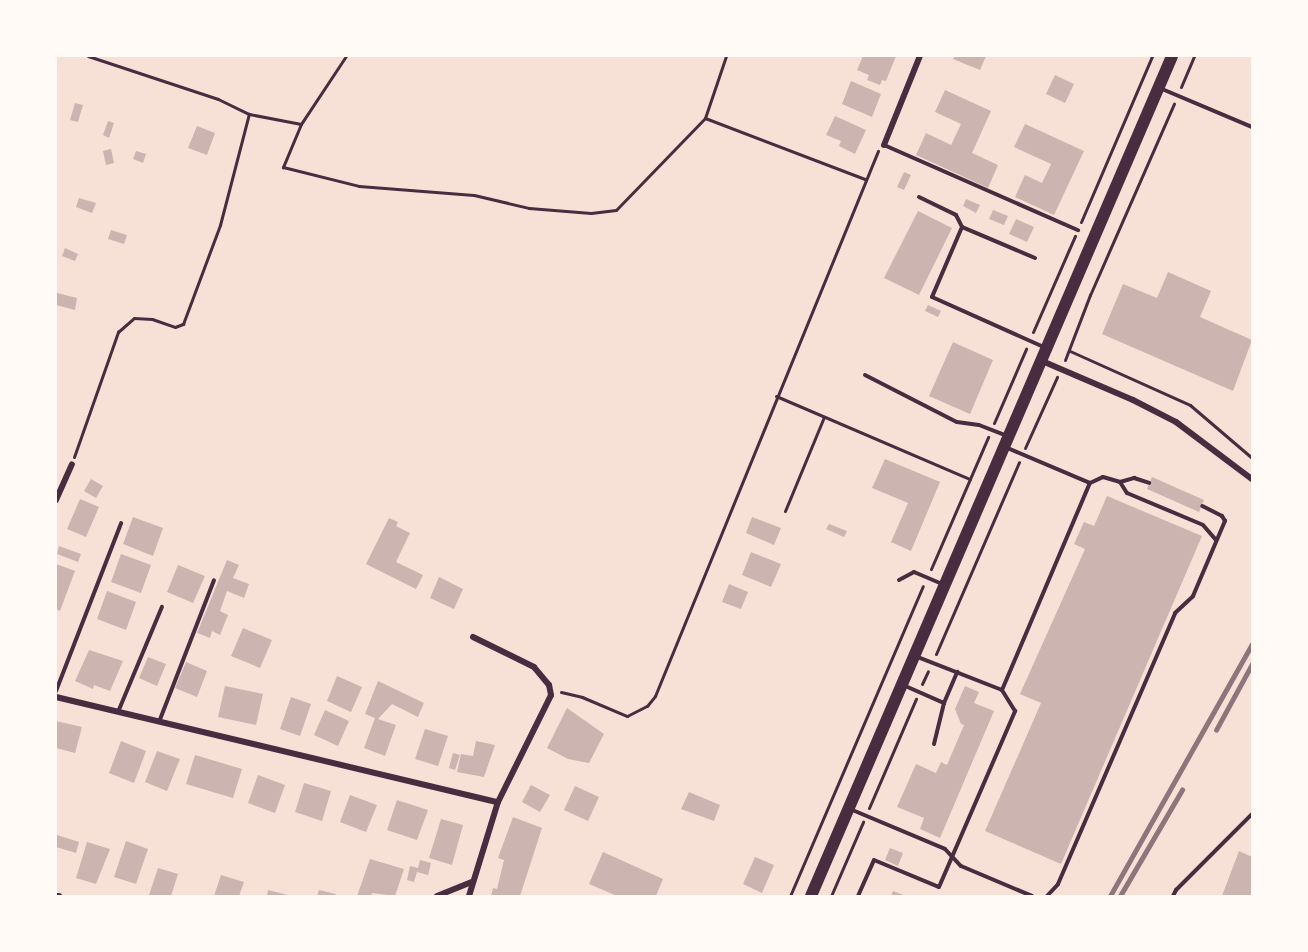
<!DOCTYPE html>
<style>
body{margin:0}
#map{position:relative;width:1308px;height:952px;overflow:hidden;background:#f7e1d7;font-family:Rubik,sans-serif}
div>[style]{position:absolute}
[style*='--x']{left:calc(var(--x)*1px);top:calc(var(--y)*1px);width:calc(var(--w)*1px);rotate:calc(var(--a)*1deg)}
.building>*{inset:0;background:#ccb4b1}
.path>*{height:3px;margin:-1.5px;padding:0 1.5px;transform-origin:1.5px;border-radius:1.5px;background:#4a2c40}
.service>*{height:4px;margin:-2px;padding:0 2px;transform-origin:2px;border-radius:2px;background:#4a2c40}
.minor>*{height:6px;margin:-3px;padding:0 3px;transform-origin:3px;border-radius:3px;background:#4a2c40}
.primary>*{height:12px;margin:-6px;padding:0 6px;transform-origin:6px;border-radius:6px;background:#4a2c40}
.rail>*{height:4.5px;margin:-2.25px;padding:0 2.25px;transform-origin:2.25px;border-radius:2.25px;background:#8f747c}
span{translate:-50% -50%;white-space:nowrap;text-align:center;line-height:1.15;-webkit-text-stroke:6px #fffaf5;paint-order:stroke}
.frame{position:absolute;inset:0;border:57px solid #fffaf5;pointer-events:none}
</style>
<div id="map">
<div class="building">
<div style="clip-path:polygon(863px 56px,896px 56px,886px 81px,882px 80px,880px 85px,867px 80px,869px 75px,857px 70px)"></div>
<div style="clip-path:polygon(955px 56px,986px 56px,980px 70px,953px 59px)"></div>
<div style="clip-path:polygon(1055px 75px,1074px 84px,1065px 103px,1046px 94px)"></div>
<div style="clip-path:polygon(851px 81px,881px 94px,872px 117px,842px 104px)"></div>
<div style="clip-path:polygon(945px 90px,991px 111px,972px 153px,998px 165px,988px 188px,916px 155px,926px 133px,951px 145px,961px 124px,935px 112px)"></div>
<div style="clip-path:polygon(75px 103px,83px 105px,78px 122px,70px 120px)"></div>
<div style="clip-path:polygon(835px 116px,866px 130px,855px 154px,839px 146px,841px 141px,826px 135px)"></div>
<div style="clip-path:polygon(108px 121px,114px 123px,109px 138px,103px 135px)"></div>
<div style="clip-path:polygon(1025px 124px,1084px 151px,1054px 215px,1015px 197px,1025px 175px,1042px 183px,1051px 164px,1014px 147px)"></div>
<div style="clip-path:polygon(197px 126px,215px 133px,207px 155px,188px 148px)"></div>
<div style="clip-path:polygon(111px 149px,114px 163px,106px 165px,103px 151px)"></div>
<div style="clip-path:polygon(136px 151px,146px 154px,143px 163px,133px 159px)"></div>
<div style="clip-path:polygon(904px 172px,911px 175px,904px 190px,897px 187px)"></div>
<div style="clip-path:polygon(79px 198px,96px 203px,92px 213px,76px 207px)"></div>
<div style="clip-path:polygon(966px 199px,980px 205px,976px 213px,963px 206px)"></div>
<div style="clip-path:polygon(993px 210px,1008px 216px,1004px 225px,989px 219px)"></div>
<div style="clip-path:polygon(918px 211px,952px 228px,919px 295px,884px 278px)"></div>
<div style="clip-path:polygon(1016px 219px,1034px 227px,1027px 242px,1009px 234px)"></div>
<div style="clip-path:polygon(111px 230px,127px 235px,124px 244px,108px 239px)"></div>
<div style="clip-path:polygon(65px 248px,78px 254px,75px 261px,62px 256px)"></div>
<div style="clip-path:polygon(1168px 272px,1211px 291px,1200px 317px,1252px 340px,1233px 391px,1102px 334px,1123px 284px,1157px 298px)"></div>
<div style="clip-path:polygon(57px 293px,77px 298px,75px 310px,56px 305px)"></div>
<div style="clip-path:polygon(928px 305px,941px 311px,938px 317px,925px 311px)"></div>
<div style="clip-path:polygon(953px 342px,993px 360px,970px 414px,929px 396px)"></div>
<div style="clip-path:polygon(885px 459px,940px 482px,911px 551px,891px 542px,908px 503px,872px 488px)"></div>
<div style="clip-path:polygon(1152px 477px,1204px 500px,1199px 512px,1147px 489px)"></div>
<div style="clip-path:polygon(91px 479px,103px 486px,96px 498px,84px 491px)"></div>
<div style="clip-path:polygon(1107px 496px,1202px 536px,1061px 864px,985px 831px,1041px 703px,1020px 694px,1085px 549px,1074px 544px,1084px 522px,1094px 526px)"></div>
<div style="clip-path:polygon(80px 499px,99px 507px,86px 537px,67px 529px)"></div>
<div style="clip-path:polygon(133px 517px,163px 528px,153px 556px,123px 544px)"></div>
<div style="clip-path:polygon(752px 517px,781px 528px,774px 545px,746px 533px)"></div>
<div style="clip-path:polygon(389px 518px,398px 522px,396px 526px,410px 533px,396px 562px,423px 575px,416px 589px,366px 564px)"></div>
<div style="clip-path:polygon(829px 524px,847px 531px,844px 537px,826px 529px)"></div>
<div style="clip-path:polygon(59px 546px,81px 554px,78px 562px,57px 554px)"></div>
<div style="clip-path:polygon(751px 552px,781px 564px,771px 587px,742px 575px)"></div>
<div style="clip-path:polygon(121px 554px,151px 565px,141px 593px,111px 582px)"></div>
<div style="clip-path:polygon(227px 560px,239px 565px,233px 578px,249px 584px,244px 598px,227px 591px,220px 611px,228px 615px,220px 635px,212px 631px,210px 638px,197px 633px)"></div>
<div style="clip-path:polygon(56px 564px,75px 571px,60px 611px,56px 609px)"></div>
<div style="clip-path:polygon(178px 565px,205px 576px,193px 603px,167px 592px)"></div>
<div style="clip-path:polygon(439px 577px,463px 589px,454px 609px,430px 598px)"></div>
<div style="clip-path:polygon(729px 584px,748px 592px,741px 609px,722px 602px)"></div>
<div style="clip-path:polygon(107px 591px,136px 602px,126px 630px,97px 619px)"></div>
<div style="clip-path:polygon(243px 628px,272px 640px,260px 668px,231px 656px)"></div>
<div style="clip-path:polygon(89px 650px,123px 661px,110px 691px,94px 685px,93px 689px,75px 681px)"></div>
<div style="clip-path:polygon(148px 657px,166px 664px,157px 686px,139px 678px)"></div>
<div style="clip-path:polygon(186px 662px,207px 671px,197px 697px,175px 688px)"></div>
<div style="clip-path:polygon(337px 676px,362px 687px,351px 712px,327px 701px)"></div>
<div style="clip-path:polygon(378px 681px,424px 703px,418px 717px,392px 704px,378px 719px,396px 725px,385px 756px,364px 748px,375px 718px,365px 714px)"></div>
<div style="clip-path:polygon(225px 686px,263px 694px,256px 725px,218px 717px)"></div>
<div style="clip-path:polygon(965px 686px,979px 692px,974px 703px,994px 711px,940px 838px,920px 829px,924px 818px,897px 807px,916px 764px,936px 773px,941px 762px,947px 765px,964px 725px,961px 724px,955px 709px)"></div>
<div style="clip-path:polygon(291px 697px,311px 704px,300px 736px,280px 729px)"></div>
<div style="clip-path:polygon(567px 708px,604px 734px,589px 763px,568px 759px,547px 748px)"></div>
<div style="clip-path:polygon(325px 710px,349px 721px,338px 746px,314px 735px)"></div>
<div style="clip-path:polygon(56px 721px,82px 727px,75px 753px,56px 748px)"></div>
<div style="clip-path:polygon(425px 729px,448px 736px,438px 766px,415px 759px)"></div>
<div style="clip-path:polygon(121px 741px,146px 751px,134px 783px,109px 773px)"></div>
<div style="clip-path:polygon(476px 741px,495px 745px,484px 777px,457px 772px,461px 754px,473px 756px)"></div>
<div style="clip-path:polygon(157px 751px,180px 759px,167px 791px,145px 782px)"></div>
<div style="clip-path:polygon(453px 753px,460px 755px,455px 770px,449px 768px)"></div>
<div style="clip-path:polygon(195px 755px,242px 769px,233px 798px,186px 784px)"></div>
<div style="clip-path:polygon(258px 775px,285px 785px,275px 813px,248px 803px)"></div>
<div style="clip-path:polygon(304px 783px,331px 791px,322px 821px,295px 812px)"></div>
<div style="clip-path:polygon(531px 785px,550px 795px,540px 812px,522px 802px)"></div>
<div style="clip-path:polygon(575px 786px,599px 797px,588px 821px,564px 810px)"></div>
<div style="clip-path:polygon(689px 792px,720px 805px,714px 821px,681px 809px)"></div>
<div style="clip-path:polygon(350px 795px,377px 805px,366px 832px,340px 822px)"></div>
<div style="clip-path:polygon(397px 800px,428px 810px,417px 840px,387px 830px)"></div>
<div style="clip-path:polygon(513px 817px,542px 828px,520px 896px,491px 896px,493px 888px,497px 889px,504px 860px,498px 858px)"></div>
<div style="clip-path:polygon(441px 819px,463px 825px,452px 865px,429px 858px)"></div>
<div style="clip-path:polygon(57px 835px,79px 842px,76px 853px,56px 847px)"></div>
<div style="clip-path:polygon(126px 841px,148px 849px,136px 884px,114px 877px)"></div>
<div style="clip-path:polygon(87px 842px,110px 849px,96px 884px,76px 878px)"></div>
<div style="clip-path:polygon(890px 848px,903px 853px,898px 866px,885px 860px)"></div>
<div style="clip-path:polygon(1239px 851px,1252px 857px,1252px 896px,1222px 896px)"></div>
<div style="clip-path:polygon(603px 852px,663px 879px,656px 896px,617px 896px,589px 884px)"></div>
<div style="clip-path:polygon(755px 857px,774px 865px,762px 893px,743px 884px)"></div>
<div style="clip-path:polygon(370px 859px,404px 869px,395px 896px,372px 893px,371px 896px,357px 896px)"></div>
<div style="clip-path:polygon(420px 860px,431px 863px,428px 875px,417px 872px,414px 882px,407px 880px,410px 866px,418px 868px)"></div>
<div style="clip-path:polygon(158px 868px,178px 874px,171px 896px,149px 895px)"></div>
<div style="clip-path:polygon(221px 875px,244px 882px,239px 896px,214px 896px)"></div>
<div style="clip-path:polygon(268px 890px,292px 896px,267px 896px)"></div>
<div style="clip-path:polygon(319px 890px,336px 894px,335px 896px,317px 896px)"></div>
<div style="clip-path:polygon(893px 891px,906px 896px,891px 896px)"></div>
</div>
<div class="path">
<div style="--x:88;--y:56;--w:137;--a:18.3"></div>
<div style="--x:218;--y:99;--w:34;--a:26"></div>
<div style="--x:249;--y:114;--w:53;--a:10.9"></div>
<div style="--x:346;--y:56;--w:82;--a:123.5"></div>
<div style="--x:301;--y:124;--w:47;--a:112.7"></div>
<div style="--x:283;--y:167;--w:78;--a:14"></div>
<div style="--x:359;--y:186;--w:115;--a:4.5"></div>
<div style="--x:474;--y:195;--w:57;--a:13.3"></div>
<div style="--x:529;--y:208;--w:62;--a:4.6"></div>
<div style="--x:591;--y:213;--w:25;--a:-7"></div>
<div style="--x:616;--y:210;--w:128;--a:-45.9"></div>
<div style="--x:705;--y:118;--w:65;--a:-71.3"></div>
<div style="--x:1181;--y:87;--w:34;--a:-67"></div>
<div style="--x:705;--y:118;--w:171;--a:20.9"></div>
<div style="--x:1081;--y:222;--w:181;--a:-66.8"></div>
<div style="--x:1033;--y:332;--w:105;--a:-66.4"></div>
<div style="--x:1070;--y:351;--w:132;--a:24.2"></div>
<div style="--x:1190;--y:405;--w:82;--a:40.5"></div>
<div style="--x:1065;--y:360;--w:70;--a:-69"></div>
<div style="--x:1090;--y:295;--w:209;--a:-66.3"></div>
<div style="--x:776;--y:396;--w:211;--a:23.2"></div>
<div style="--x:994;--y:423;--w:81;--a:-66.6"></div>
<div style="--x:1025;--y:448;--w:78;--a:-65.7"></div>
<div style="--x:74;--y:457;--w:133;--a:-70.6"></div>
<div style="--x:118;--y:332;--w:21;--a:-41"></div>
<div style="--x:134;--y:318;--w:18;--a:3"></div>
<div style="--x:152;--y:319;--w:24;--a:19"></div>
<div style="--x:175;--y:327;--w:9;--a:-21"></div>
<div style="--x:183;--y:324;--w:106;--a:-69.5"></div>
<div style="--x:220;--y:225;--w:115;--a:-75.4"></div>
<div style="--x:785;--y:511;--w:102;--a:-67.5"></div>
<div style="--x:931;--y:569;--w:144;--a:-66.6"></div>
<div style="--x:936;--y:654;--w:209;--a:-66.6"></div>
<div style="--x:922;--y:684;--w:14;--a:-65"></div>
<div style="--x:561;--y:692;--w:22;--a:13"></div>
<div style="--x:582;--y:697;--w:49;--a:22.9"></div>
<div style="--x:627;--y:716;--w:22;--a:-27"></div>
<div style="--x:647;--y:706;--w:13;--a:-51"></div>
<div style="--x:655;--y:696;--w:589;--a:-67.75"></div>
<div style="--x:869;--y:808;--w:119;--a:-66.7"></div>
<div style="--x:790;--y:896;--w:337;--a:-66.8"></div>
<div style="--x:831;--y:896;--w:81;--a:-66.6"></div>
</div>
<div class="service">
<div style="--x:1162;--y:89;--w:98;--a:22.9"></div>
<div style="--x:884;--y:145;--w:212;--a:23.7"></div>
<div style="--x:919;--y:197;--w:41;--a:25.9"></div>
<div style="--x:956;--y:215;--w:13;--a:63"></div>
<div style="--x:1035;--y:258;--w:79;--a:-157"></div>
<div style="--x:962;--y:227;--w:76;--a:113.2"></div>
<div style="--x:932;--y:297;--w:123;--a:24.1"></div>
<div style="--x:865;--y:375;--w:103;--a:27.1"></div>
<div style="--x:957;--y:422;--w:22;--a:8"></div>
<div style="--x:979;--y:425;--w:28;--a:21"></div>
<div style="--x:1005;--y:447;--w:92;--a:23"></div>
<div style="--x:1120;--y:482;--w:15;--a:-16"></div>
<div style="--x:1134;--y:478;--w:16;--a:18"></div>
<div style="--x:899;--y:580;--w:17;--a:-28"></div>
<div style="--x:914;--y:572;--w:30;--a:23"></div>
<div style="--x:903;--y:685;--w:45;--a:23.7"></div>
<div style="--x:1002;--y:690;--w:225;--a:-67"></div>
<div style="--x:1090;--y:483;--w:14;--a:-25"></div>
<div style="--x:1103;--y:477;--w:18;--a:16"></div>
<div style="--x:1120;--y:482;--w:13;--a:58"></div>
<div style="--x:1127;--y:493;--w:82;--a:22.8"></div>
<div style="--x:1203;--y:525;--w:20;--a:49"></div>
<div style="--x:56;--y:691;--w:180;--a:-68.8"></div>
<div style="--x:118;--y:712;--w:114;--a:-67.3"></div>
<div style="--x:159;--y:722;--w:152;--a:-68.8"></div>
<div style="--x:934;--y:744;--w:42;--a:-76.3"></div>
<div style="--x:944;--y:703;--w:34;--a:-67"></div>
<div style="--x:850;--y:809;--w:103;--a:22.8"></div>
<div style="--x:945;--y:849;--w:23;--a:47"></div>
<div style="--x:961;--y:866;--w:77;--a:22.9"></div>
<div style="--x:858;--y:896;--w:39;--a:-66"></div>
<div style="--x:874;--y:860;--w:70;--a:22.6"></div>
<div style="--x:939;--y:887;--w:192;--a:-66.6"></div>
<div style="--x:1015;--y:711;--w:25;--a:-122"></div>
<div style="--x:1002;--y:690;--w:93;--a:-158.7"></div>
<div style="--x:1047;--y:896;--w:16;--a:-47"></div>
<div style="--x:1058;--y:884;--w:295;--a:-66.6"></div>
<div style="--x:1175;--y:613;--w:25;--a:-43"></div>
<div style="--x:1193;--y:596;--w:82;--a:-66.9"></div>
<div style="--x:1225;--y:521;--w:6;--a:-121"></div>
<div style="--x:1222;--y:516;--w:22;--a:-153"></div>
<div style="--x:1173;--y:896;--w:7;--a:-63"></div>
<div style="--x:1176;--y:890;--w:107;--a:-45"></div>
</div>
<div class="minor">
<div style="--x:884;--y:145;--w:96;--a:-68"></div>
<div style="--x:1042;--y:361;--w:99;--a:23.2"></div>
<div style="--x:1133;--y:400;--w:48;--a:27.1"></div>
<div style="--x:1176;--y:422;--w:95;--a:36.9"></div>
<div style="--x:56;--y:500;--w:39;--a:-66"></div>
<div style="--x:56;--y:697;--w:454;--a:13.4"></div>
<div style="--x:56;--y:896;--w:3;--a:0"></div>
<div style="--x:437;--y:896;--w:38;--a:-22"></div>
<div style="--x:469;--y:896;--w:98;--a:-72.9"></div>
<div style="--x:498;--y:802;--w:119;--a:-63.6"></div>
<div style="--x:551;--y:695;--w:10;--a:-101"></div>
<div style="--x:549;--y:685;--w:23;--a:-130"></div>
<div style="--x:534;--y:667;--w:68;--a:-153.8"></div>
</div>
<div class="primary">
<div style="--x:811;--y:896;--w:914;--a:-66.74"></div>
</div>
<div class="rail">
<div style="--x:1216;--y:730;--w:75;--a:-61.4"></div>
<div style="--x:1110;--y:896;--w:289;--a:-60.6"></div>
<div style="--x:1120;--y:896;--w:123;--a:-59.7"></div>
</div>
<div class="frame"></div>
</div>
